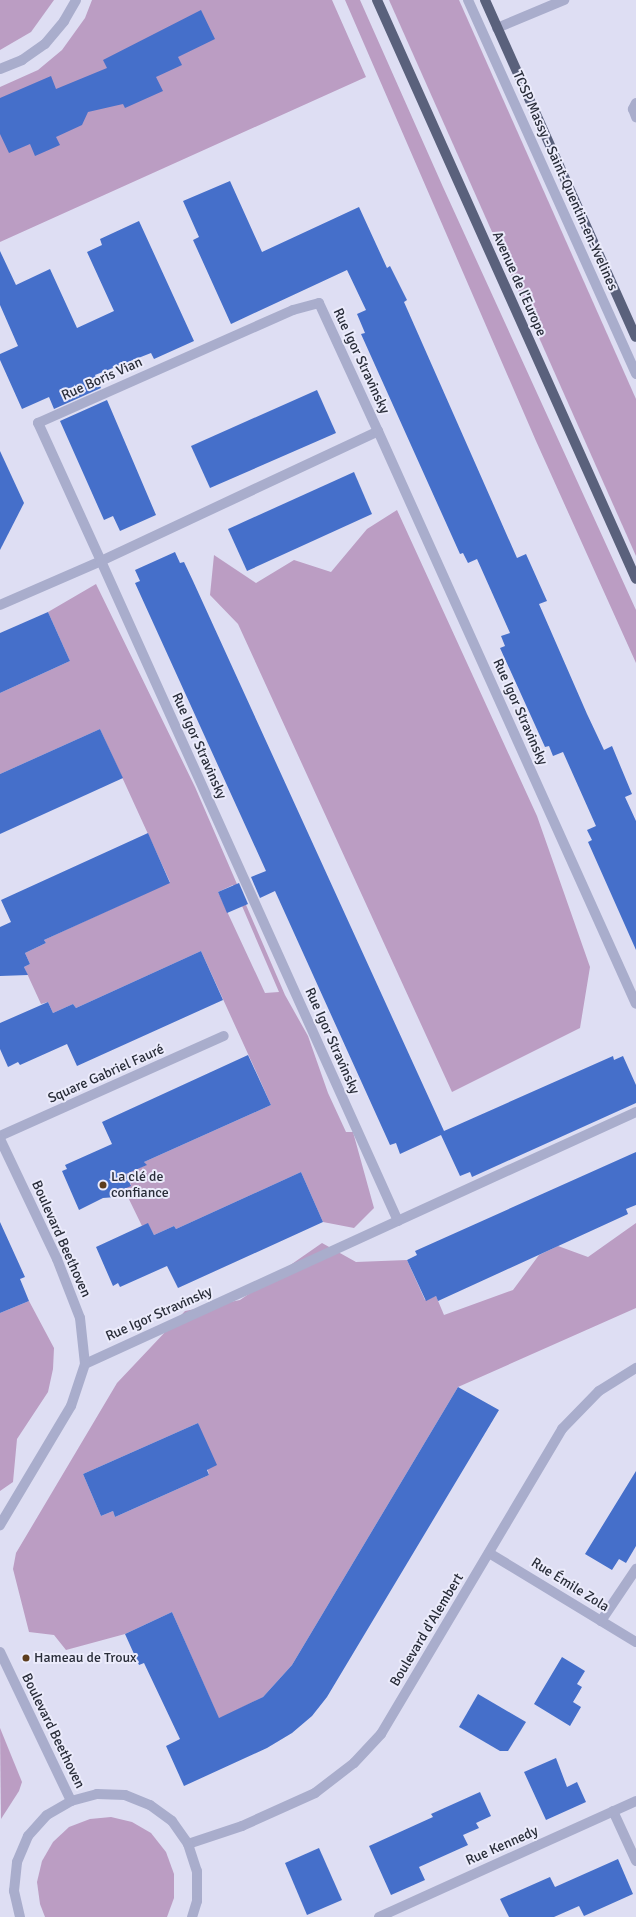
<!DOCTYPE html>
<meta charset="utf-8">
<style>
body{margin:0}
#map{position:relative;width:636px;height:1917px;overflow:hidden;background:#dedef3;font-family:Signika,sans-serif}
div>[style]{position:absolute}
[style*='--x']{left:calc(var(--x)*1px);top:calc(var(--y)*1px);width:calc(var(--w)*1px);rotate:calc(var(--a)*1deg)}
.green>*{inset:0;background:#bb9dc3}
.building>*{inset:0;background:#456fca}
.service>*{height:10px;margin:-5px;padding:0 5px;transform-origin:5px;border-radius:5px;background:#a9adcc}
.minor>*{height:10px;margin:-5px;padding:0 5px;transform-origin:5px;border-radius:5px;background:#a9adcc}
.tertiary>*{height:10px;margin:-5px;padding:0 5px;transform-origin:5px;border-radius:5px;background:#a9adcc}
.primary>*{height:10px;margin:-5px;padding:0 5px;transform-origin:5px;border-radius:5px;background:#5a617c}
.dots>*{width:11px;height:11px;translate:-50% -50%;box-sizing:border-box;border:2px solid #ebebfb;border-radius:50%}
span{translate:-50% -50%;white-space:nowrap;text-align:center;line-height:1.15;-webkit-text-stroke:4px #ebebfb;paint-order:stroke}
.street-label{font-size:14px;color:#292d39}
.poi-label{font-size:14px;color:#292d39}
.left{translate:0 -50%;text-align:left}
</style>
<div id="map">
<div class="green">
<div style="clip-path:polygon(0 0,54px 0,31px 32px,0 50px)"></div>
<div style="clip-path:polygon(92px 0,332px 0,366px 77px,0 242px,0 87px,38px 70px,62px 50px,85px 18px)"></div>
<div style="clip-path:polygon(345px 0,360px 0,443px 187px,636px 610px,636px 663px,536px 441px)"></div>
<div style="clip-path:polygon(389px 0,459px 0,636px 399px,636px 556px)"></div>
<div style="clip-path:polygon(397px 510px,537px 816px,590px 967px,580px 1028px,452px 1092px,238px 624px,210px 595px,214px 555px,256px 583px,294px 560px,331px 572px,367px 529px)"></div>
<div style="clip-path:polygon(evenodd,96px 584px,195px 787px,285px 995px,308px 1036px,328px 1093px,346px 1132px,353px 1132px,374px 1208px,354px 1228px,323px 1222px,301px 1172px,176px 1229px,174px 1226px,154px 1235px,148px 1224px,142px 1226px,124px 1189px,131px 1185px,126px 1174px,146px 1165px,144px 1162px,271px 1105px,259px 1078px,201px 951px,76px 1008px,73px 1004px,53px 1013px,48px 1002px,41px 1004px,24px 967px,30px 964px,25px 953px,46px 943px,44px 940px,170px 882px,100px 729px,0 774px,0 693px,70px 661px,48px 612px,96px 584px,233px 885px,242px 906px,279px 992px,265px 993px,218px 892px,233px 885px)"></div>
<div style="clip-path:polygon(evenodd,636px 1223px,636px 1308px,458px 1387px,292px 1665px,263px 1697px,219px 1719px,172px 1612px,125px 1634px,66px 1650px,54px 1635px,29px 1632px,13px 1569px,16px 1553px,117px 1383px,185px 1311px,240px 1300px,322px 1243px,356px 1262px,407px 1260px,425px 1300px,436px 1296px,444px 1315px,513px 1290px,539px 1255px,558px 1246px,588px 1257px,636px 1223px,198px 1423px,209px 1475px,115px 1517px,113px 1511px,101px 1516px,83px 1474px,198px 1423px)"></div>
<div style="clip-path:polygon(29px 1301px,54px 1348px,53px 1369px,48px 1392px,17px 1439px,13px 1482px,0 1491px,0 1313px)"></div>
<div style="clip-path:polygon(0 1728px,22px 1782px,19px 1791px,1px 1819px)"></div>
<div style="clip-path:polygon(111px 1817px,132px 1822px,151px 1833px,166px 1852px,174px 1874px,174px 1898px,167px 1917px,45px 1917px,40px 1904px,37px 1882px,42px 1861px,53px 1842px,69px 1827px,90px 1819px)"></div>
</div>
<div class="building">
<div style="clip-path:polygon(201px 10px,215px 39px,178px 57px,182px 65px,156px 77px,163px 91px,125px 108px,123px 104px,88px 112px,82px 125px,56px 137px,60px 145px,35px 156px,30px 144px,9px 153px,0 134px,0 98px,51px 76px,56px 89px,107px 68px,103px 60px)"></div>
<div style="clip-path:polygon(230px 181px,262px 252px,359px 207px,387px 268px,390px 266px,407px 300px,404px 302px,517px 558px,526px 554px,547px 601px,539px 604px,587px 714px,604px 750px,612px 746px,632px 794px,625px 797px,636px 821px,636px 950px,588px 842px,592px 840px,587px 830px,596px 826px,563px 752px,553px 756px,549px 746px,545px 747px,500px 648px,505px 646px,501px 636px,510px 633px,477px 559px,468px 563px,463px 553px,460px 554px,361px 334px,365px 333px,357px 314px,366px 310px,347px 270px,231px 324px,193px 240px,199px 237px,183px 201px)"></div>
<div style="clip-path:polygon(139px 221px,194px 341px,154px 359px,151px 353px,95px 375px,101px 388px,54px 409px,49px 397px,22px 409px,0 360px,0 354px,18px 346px,0 305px,0 251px,16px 285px,50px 269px,77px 328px,114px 311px,87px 252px,102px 245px,100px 239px)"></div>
<div style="clip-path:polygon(317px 390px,336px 433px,210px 488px,191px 446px)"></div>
<div style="clip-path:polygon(107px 400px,156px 515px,120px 531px,113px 516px,104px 520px,60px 421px)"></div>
<div style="clip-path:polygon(0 451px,24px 503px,0 550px)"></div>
<div style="clip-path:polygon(354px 472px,372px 514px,247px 571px,228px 529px)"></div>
<div style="clip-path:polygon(175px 552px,180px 563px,184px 562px,193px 581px,444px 1131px,613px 1056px,614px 1060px,623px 1056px,636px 1085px,636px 1103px,472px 1177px,470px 1172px,460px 1176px,441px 1135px,400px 1154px,396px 1143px,390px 1145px,275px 891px,260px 898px,251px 877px,266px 871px,135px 583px,140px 581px,135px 570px)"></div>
<div style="clip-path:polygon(48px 612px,70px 661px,0 693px,0 633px)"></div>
<div style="clip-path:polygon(100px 729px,123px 778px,0 834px,0 774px)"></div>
<div style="clip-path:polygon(148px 833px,170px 883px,44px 940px,46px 943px,25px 953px,30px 964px,24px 967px,28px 975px,0 976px,0 927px,11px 922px,1px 900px)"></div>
<div style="clip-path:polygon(239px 883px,248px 904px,227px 913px,218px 892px)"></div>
<div style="clip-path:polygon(201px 951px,223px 1000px,77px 1066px,67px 1044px,20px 1065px,18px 1062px,8px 1067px,0 1049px,0 1023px,48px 1002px,53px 1013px,73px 1004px,76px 1008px)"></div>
<div style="clip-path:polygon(248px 1055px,271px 1105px,144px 1162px,147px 1165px,126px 1174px,131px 1186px,124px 1189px,129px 1196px,103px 1198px,79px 1210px,62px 1171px,67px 1169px,65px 1165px,112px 1144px,102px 1122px)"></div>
<div style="clip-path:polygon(636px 1152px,636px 1205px,626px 1209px,628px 1214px,438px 1301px,436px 1296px,426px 1301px,407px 1260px,417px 1255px,415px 1251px)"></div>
<div style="clip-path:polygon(301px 1172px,323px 1222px,178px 1288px,167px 1266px,120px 1287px,118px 1283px,113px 1286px,96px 1247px,148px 1223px,154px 1235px,174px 1226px,176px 1229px)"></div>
<div style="clip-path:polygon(0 1222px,25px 1277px,20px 1279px,29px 1301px,0 1313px)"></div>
<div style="clip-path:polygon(458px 1387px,499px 1410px,327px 1697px,312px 1716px,292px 1733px,267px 1748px,184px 1786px,166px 1746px,180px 1739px,144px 1663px,139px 1665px,125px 1634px,172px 1612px,219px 1718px,263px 1697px,292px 1665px)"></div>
<div style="clip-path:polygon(198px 1423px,217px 1465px,207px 1470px,209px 1475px,115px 1517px,113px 1511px,101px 1516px,83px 1474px)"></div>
<div style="clip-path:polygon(636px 1471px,636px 1546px,626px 1563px,619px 1559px,612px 1570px,585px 1554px)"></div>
<div style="clip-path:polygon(562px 1657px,585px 1671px,577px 1684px,582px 1687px,573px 1702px,581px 1707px,570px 1726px,534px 1704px)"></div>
<div style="clip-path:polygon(478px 1694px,526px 1722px,508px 1751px,500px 1751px,459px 1727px)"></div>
<div style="clip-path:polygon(556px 1758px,567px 1787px,577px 1782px,586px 1802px,546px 1820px,524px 1772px)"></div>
<div style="clip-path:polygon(480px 1792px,491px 1816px,476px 1823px,479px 1828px,463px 1835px,468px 1845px,419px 1867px,425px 1880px,391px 1895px,369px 1846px,433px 1817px,431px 1814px)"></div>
<div style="clip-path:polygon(319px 1848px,342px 1900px,307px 1915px,285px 1863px)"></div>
<div style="clip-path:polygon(618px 1859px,633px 1894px,584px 1916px,579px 1906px,554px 1917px,509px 1917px,500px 1899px,550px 1877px,555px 1887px)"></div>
</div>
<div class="service">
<div style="--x:468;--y:0;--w:410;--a:65.8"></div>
<div style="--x:0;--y:1136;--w:245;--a:-24.1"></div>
</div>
<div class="minor">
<div style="--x:497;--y:28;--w:73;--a:-22.7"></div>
<div style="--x:0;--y:69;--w:24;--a:-22"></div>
<div style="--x:22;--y:60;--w:28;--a:-35"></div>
<div style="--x:45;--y:44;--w:30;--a:-50"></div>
<div style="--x:64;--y:21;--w:24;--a:-60"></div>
<div style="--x:636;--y:103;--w:7;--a:117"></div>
<div style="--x:633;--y:109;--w:9;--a:69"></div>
<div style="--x:0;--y:605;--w:110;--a:-23.5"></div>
<div style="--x:101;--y:561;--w:152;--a:-114.5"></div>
<div style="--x:38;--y:423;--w:279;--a:-23.9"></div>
<div style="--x:293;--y:310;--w:27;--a:-15"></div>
<div style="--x:319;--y:303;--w:141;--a:65.3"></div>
<div style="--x:398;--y:1221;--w:724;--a:-114.23"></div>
<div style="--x:101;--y:561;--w:306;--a:-25.1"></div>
<div style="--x:378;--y:431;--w:628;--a:65.76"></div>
<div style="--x:85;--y:1364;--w:606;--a:-24.58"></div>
<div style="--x:489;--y:1553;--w:172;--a:31.2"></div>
<div style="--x:601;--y:1621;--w:63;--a:-56.1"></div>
<div style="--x:613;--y:1811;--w:55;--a:65.3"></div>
<div style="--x:379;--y:1917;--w:282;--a:-24.3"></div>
</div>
<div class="tertiary">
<div style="--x:0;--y:1139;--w:133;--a:64.6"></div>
<div style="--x:57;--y:1259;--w:63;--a:68.7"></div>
<div style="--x:80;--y:1318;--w:46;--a:83.8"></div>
<div style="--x:85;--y:1364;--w:44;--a:108.4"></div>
<div style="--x:71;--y:1406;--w:139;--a:120.8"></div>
<div style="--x:0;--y:1652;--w:165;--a:64.5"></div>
<div style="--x:188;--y:1844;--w:57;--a:-18.4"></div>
<div style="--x:242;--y:1826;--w:80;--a:-24.3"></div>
<div style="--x:315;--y:1793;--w:49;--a:-37.6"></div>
<div style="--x:354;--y:1763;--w:40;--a:-47"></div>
<div style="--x:381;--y:1734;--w:355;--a:-59.3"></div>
<div style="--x:562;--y:1429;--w:53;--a:-45.8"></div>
<div style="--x:599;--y:1391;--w:44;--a:-31.9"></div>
<div style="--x:20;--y:1917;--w:27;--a:-103"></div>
<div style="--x:14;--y:1891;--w:29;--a:-84"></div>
<div style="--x:17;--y:1862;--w:28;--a:-67"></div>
<div style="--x:28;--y:1836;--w:28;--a:-48"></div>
<div style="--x:47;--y:1815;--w:28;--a:-30"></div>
<div style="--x:71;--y:1801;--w:27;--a:-15"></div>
<div style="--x:97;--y:1794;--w:28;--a:2"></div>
<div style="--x:125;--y:1795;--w:27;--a:22"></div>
<div style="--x:150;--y:1805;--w:27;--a:36"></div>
<div style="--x:172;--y:1821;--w:28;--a:55"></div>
<div style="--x:188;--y:1844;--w:28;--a:72"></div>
<div style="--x:197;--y:1871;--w:30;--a:90"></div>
<div style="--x:197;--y:1901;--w:17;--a:107"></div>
</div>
<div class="primary">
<div style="--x:377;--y:0;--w:634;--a:65.9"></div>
<div style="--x:485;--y:0;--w:369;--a:65.9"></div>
</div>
<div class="dots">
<div style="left:103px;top:1185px;background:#5d3d1d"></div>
<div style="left:26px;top:1658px;background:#5d3d1d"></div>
</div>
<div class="street-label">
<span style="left:565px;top:181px;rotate:66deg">TCSP Massy - Saint-Quentin-en-Yvelines</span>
<span style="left:519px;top:284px;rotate:66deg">Avenue de l'Europe</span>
<span style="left:361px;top:361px;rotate:65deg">Rue Igor Stravinsky</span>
<span style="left:102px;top:379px;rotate:-24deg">Rue Boris Vian</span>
<span style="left:520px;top:712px;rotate:66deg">Rue Igor Stravinsky</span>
<span style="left:199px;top:746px;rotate:66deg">Rue Igor Stravinsky</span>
<span style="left:332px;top:1041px;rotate:66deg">Rue Igor Stravinsky</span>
<span style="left:106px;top:1074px;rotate:-24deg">Square Gabriel Fauré</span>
<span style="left:61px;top:1239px;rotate:66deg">Boulevard Beethoven</span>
<span style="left:159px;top:1314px;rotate:-24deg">Rue Igor Stravinsky</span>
<span style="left:570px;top:1585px;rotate:32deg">Rue Émile Zola</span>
<span style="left:427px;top:1630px;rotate:-59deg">Boulevard d'Alembert</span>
<span style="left:53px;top:1731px;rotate:64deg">Boulevard Beethoven</span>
<span style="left:502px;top:1846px;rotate:-24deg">Rue Kennedy</span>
</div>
<div class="poi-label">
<span class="left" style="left:111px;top:1185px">La clé de<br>confiance</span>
<span class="left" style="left:34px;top:1658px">Hameau de Troux</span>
</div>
</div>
